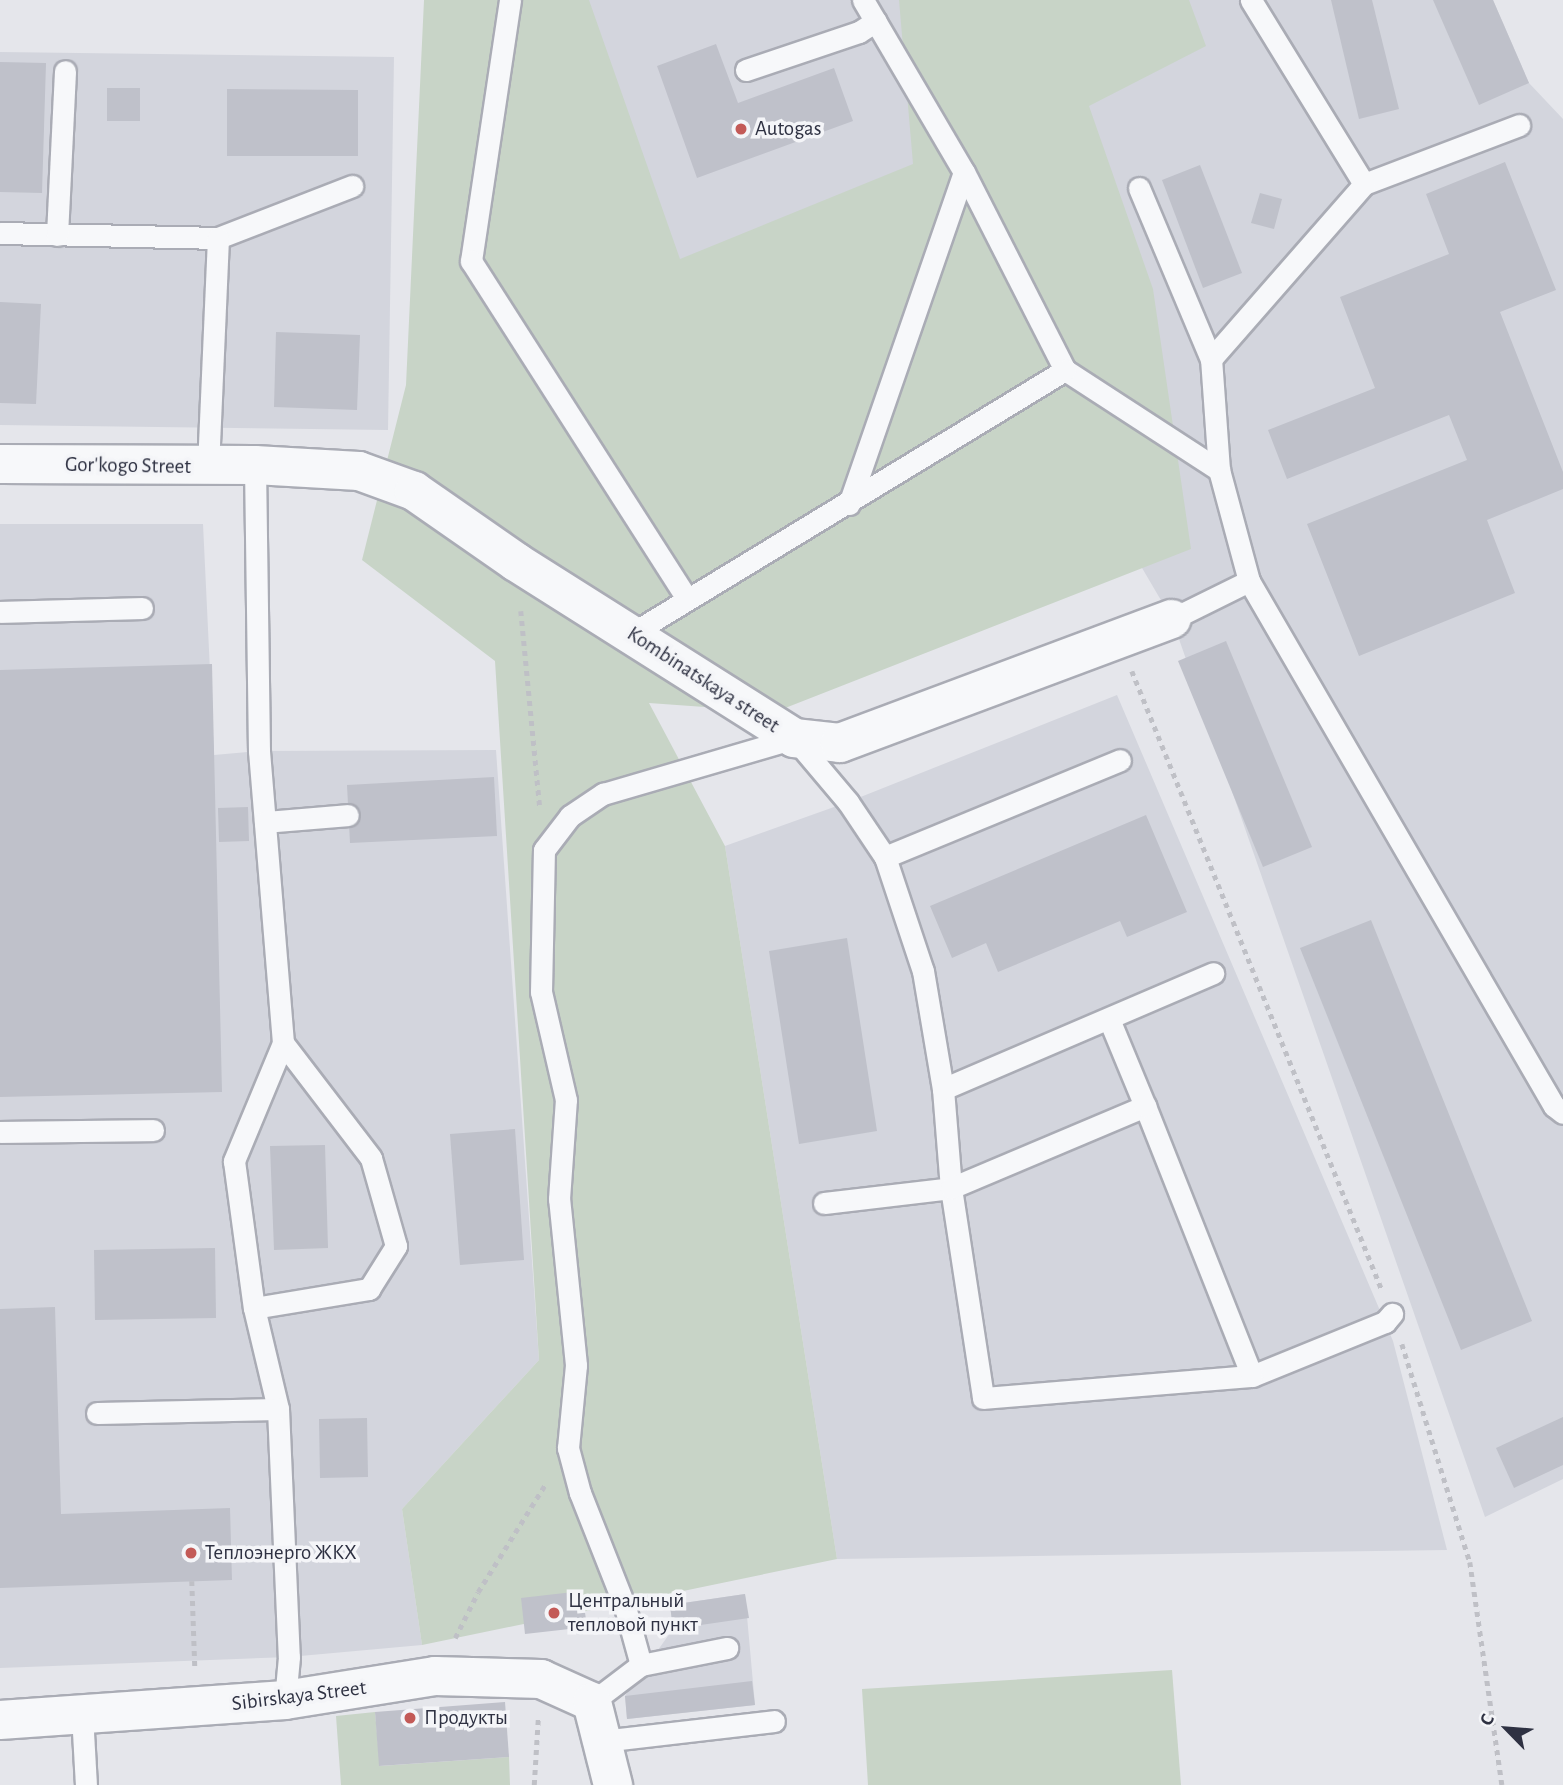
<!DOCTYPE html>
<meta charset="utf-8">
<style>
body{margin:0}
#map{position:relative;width:1563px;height:1785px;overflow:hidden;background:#e5e6eb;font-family:"Alegreya Sans",sans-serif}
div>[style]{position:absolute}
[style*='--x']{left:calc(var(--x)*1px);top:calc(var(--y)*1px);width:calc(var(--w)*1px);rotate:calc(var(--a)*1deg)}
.built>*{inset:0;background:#d3d5dd}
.green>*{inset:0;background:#c8d4c7}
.building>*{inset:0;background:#bfc1ca}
.path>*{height:4.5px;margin-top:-2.25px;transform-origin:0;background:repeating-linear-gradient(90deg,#bfc0c6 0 5px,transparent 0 10px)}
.roads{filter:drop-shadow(2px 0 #aaacb5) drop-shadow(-2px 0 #aaacb5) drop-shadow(0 2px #aaacb5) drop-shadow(0 -2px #aaacb5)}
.service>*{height:21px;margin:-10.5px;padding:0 10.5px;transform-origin:10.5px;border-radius:10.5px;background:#f7f8fa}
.minor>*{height:38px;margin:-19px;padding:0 19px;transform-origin:19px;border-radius:19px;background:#f7f8fa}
.dots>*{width:19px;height:19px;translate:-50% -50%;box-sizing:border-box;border:4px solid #f4f5f8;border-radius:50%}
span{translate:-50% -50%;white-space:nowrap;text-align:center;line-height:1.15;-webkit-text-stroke:7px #f4f5f8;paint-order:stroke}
.poi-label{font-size:21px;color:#2e3142}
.left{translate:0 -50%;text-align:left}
.street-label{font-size:21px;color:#2e3142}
.north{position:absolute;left:1472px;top:1694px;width:70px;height:70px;-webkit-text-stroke:5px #f4f5f8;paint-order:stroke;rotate:295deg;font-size:19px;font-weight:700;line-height:28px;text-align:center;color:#2e3142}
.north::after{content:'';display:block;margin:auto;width:24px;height:32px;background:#2e3142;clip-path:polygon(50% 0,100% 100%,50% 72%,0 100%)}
</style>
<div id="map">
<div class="built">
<div style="clip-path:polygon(547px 0,1493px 0,1529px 83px,1563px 119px,1563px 1479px,1485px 1517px,1172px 619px,1135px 556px,792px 671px)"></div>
<div style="clip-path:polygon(0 52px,394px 57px,388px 430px,0 425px)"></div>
<div style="clip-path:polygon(0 524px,203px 524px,214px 755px,259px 751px,496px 750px,539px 1360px,402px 1509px,422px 1645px,289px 1657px,0 1668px)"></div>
<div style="clip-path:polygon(1117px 695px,1393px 1341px,1447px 1550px,837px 1559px,725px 846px,848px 802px)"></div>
<div style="clip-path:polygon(745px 1594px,755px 1705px,627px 1719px,625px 1696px,673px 1629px,670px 1605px)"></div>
</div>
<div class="green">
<div style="clip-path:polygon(424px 0,589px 0,680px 259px,913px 164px,899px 0,1189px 0,1206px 46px,1089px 106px,1153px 289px,1191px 549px,775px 712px,649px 703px,725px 846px,837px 1559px,422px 1645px,402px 1509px,539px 1360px,495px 661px,362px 560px,406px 385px)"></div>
<div style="clip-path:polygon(1172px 1670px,1181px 1785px,868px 1785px,862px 1689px)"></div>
<div style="clip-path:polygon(375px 1712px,380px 1766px,509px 1757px,510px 1785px,341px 1785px,336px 1716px)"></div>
</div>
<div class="building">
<div style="clip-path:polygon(1331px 0,1372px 0,1399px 109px,1359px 119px)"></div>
<div style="clip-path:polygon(1433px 0,1493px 0,1529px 83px,1479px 105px)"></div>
<div style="clip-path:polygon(716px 44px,738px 103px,834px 68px,853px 121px,697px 178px,657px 66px)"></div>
<div style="clip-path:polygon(0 62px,46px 63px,42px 193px,0 192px)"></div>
<div style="clip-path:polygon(107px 88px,140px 88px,140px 121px,107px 121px)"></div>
<div style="clip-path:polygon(227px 89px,358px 90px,358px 156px,227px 156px)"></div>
<div style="clip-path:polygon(1505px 162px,1556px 290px,1500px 312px,1563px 472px,1563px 489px,1487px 520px,1515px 593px,1359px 656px,1307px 524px,1467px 460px,1449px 415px,1287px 479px,1268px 430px,1375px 388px,1340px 297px,1449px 254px,1426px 194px)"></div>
<div style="clip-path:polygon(1200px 165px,1242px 273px,1203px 288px,1162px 180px)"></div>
<div style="clip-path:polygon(1260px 193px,1282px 199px,1274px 229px,1251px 223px)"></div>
<div style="clip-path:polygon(0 302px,41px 304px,36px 404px,0 403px)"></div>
<div style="clip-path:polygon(276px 332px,360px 335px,357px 410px,274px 407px)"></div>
<div style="clip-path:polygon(1226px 641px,1312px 847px,1263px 867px,1178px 661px)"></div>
<div style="clip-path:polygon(212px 664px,222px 1092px,0 1097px,0 670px)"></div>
<div style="clip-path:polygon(494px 777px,497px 836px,350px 843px,347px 785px)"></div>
<div style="clip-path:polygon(248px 807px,249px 841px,219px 842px,218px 808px)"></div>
<div style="clip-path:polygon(1146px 815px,1187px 912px,1127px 937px,1120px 921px,998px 972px,986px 943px,952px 958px,930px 906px)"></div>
<div style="clip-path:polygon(1371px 920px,1532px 1321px,1461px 1350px,1300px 948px)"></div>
<div style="clip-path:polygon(847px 938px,877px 1131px,799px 1144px,769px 951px)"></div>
<div style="clip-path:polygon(515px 1129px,524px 1260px,460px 1265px,450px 1134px)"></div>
<div style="clip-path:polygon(325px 1145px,328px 1248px,274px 1250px,270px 1146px)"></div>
<div style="clip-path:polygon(215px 1248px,216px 1318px,95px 1320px,94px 1250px)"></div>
<div style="clip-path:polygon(55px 1307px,61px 1514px,230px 1508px,232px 1580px,0 1588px,0 1309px)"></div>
<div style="clip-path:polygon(1563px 1417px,1563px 1465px,1514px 1488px,1496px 1448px)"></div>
<div style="clip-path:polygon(367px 1418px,368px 1477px,320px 1478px,319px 1419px)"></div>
<div style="clip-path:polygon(582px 1591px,587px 1627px,525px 1634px,521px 1598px)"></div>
<div style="clip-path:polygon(745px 1594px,749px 1618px,673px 1629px,670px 1605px)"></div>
<div style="clip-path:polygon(752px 1681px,755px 1705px,627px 1719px,625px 1696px)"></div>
<div style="clip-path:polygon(505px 1702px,509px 1757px,379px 1766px,375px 1712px)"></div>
</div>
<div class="path">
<div style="--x:521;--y:611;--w:198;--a:84.5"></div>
<div style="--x:1132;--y:671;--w:668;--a:68.01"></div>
<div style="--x:1402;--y:1344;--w:228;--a:72.7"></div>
<div style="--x:1470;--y:1562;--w:225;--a:81.8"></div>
<div style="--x:192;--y:1581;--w:87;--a:88"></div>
<div style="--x:455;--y:1638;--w:51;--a:-63.4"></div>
<div style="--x:478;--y:1592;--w:128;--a:-58"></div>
<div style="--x:534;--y:1785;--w:66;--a:-86.5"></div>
</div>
<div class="roads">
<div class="service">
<div style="--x:510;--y:0;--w:264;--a:98.5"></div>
<div style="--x:471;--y:261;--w:401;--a:57.4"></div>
<div style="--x:863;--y:0;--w:199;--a:59.6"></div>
<div style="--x:964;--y:172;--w:222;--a:63"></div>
<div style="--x:1065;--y:370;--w:184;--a:33"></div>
<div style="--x:746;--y:70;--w:119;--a:-18.6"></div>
<div style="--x:859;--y:32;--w:20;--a:-33"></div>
<div style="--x:1364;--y:184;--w:166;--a:-20.8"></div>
<div style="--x:1139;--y:188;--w:186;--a:67.2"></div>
<div style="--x:0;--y:233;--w:218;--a:1.3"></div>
<div style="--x:218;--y:238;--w:144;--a:-21.2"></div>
<div style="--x:57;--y:235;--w:164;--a:-87.2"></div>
<div style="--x:255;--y:465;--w:286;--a:89.2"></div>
<div style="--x:259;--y:751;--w:293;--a:85.3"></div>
<div style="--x:283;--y:1043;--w:128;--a:112.6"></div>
<div style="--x:234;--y:1161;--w:148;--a:82.3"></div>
<div style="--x:254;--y:1308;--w:104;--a:76.6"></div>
<div style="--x:278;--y:1409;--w:248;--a:87.5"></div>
<div style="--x:289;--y:1657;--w:43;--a:95.3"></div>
<div style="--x:208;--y:467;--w:229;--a:-87.5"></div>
<div style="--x:849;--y:504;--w:351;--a:-70.9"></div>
<div style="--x:1249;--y:581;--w:115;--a:-105.1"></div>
<div style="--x:1219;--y:470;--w:111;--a:-94.1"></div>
<div style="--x:1211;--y:359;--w:232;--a:-48.8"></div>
<div style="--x:1364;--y:184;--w:216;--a:-121.6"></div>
<div style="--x:0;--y:612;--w:142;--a:-1.6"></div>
<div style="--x:1172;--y:619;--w:86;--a:-26.3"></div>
<div style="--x:1249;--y:581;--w:607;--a:59.85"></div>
<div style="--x:1554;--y:1106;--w:11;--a:38"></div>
<div style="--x:631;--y:634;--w:508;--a:-31.31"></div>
<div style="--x:265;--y:822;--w:83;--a:-4.8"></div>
<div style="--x:885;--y:857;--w:254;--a:-22.4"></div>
<div style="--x:943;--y:1089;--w:99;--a:85.4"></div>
<div style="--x:951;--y:1188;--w:212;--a:81.3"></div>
<div style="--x:983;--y:1398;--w:270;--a:-4.7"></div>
<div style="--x:1252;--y:1376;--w:144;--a:-22.1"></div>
<div style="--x:1385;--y:1322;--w:11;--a:-49"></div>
<div style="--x:1145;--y:1106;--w:290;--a:68.4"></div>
<div style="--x:0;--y:1132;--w:153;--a:-0.7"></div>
<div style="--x:824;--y:1203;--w:128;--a:-6.7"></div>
<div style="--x:951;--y:1188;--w:211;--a:-22.9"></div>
<div style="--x:1145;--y:1106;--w:94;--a:-112.5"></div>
<div style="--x:254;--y:1308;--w:117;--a:-9.4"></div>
<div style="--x:369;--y:1289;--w:51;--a:-57.9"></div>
<div style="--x:396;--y:1246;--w:91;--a:-105.9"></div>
<div style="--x:371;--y:1158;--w:145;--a:-127.4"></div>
<div style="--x:97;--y:1413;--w:181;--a:-1.3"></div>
<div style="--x:641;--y:1665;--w:88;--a:-11.2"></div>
<div style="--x:592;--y:1702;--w:61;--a:-37.1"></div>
<div style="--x:641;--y:1665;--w:60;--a:-105.4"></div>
<div style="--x:625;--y:1607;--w:123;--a:-111.5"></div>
<div style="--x:580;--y:1493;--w:47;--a:-104.9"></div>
<div style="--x:568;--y:1448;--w:83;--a:-84.5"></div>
<div style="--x:576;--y:1365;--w:167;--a:-95.8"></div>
<div style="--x:559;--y:1199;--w:99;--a:-86"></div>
<div style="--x:566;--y:1100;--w:111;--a:-103"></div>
<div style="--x:541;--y:992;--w:142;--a:-88.8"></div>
<div style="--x:544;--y:850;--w:43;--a:-52.6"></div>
<div style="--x:570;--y:816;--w:40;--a:-34"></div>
<div style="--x:603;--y:794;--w:199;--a:-16.3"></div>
<div style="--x:794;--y:738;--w:84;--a:49.8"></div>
<div style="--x:848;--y:802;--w:66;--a:56.1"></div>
<div style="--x:885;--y:857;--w:120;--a:71.6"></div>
<div style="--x:923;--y:971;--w:120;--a:80.4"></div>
<div style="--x:943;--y:1089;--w:294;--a:-23.2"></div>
<div style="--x:82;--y:1714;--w:71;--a:86.8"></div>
<div style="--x:602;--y:1741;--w:173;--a:-6.6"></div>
</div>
<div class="minor">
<div style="--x:0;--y:464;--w:255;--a:0.2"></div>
<div style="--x:255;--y:465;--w:104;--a:3.3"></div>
<div style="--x:359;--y:471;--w:59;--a:20"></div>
<div style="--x:414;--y:491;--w:124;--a:34.8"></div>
<div style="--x:516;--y:562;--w:329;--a:32.3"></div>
<div style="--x:794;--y:738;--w:46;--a:6.2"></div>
<div style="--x:840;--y:743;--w:354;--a:-20.5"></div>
<div style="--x:0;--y:1720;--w:286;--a:-4"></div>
<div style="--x:285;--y:1700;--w:152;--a:-9.1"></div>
<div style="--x:435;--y:1676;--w:106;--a:1.6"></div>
<div style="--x:541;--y:1679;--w:56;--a:24.3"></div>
<div style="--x:592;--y:1702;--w:86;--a:75.8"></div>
</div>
</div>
<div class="dots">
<div style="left:741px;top:129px;background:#c35a57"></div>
<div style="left:191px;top:1553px;background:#c35a57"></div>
<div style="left:554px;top:1613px;background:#c35a57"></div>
<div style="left:410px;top:1718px;background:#c35a57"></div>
</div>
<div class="poi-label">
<span class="left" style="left:755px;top:129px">Autogas</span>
<span class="left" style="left:205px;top:1553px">Теплоэнерго ЖКХ</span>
<span class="left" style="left:568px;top:1613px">Центральный<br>тепловой пункт</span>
<span class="left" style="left:424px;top:1718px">Продукты</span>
</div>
<div class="street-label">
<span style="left:128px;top:466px;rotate:1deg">Gor'kogo Street</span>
<span style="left:703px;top:680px;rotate:33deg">Kombinatskaya street</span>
<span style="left:299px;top:1696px;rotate:-7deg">Sibirskaya Street</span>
</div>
<div class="north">С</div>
</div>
